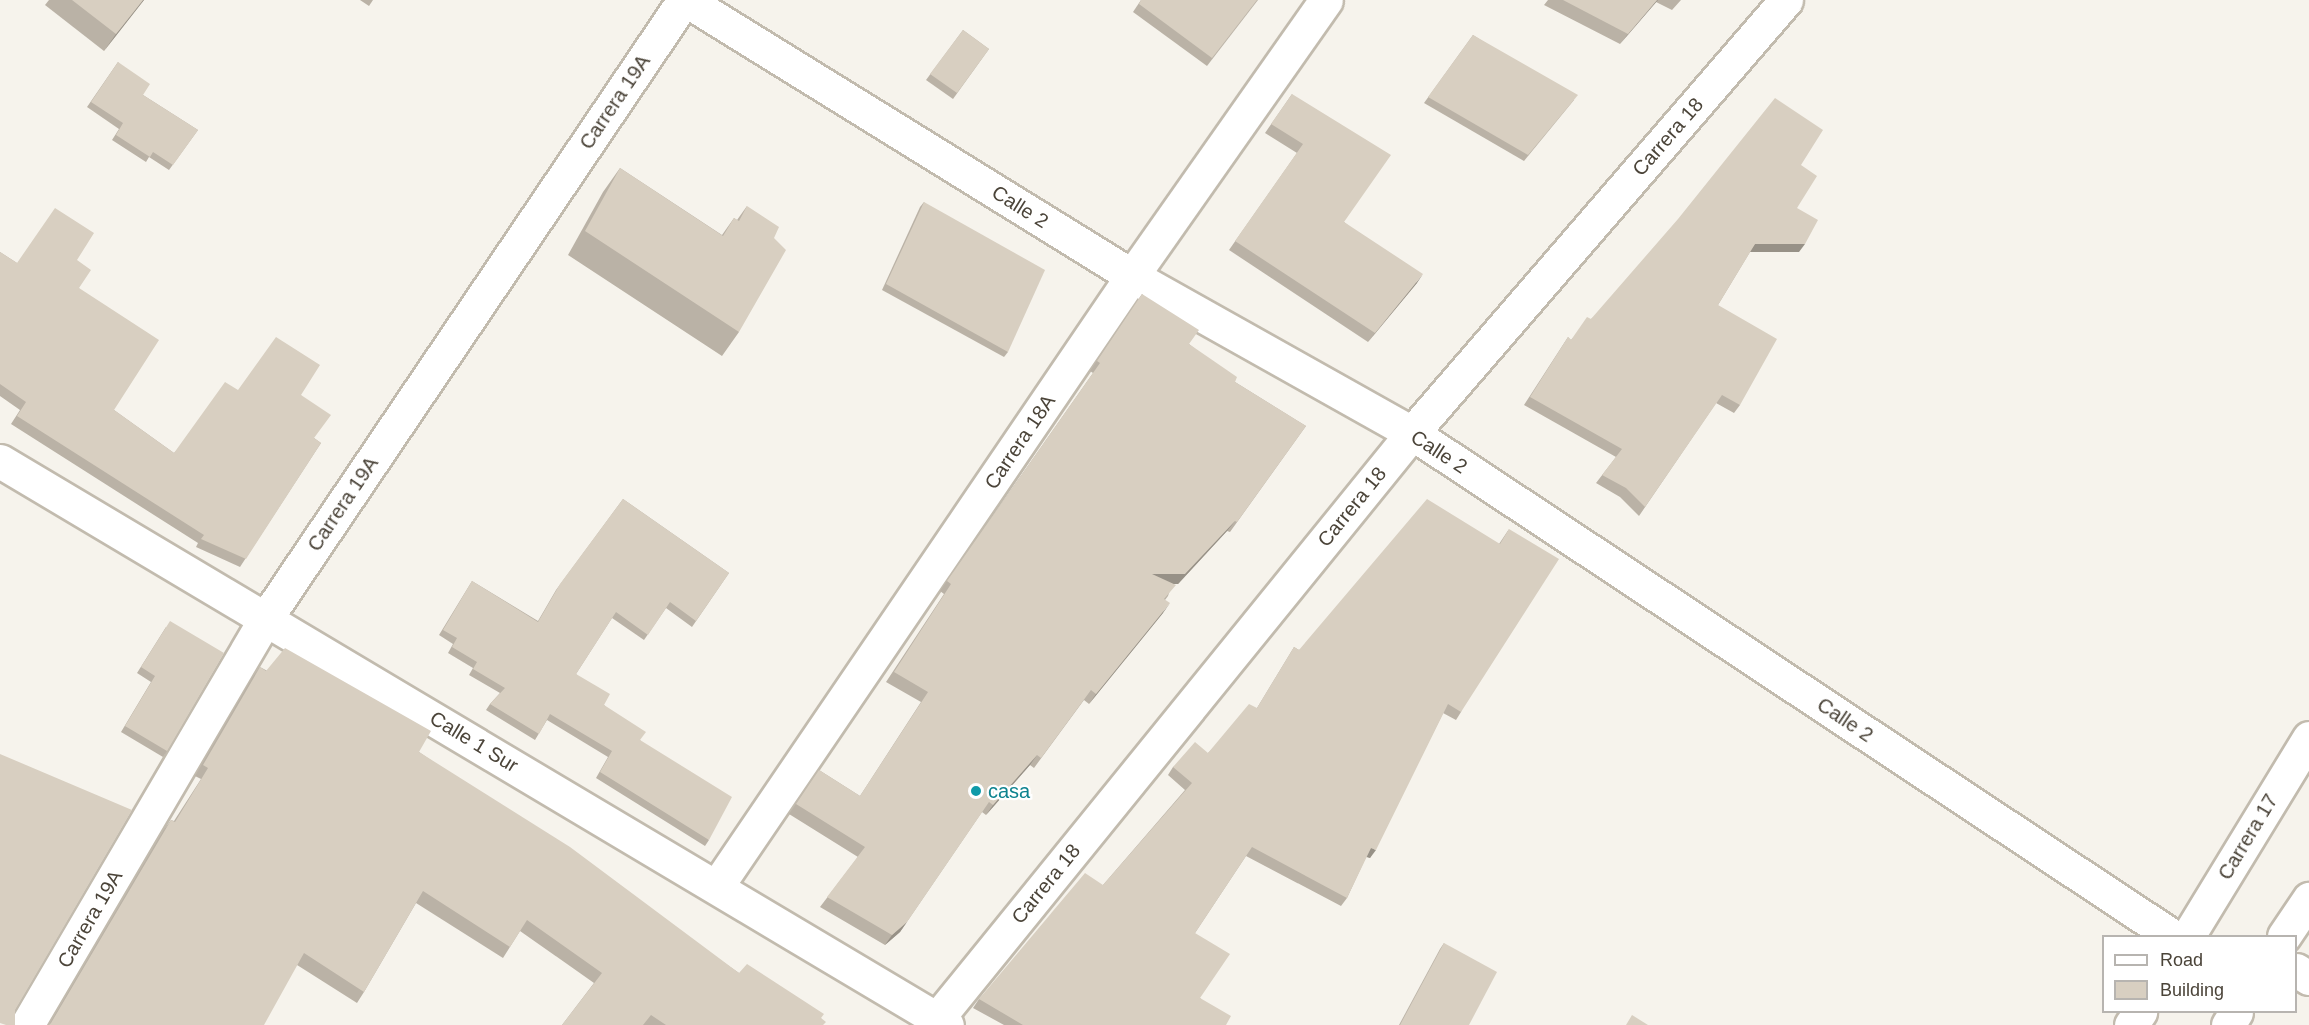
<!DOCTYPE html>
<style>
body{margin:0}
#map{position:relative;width:2309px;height:1025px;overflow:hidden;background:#f6f3ec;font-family:Helvetica,sans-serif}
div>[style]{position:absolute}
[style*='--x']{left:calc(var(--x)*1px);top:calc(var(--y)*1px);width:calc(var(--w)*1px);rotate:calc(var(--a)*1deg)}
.roads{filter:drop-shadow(2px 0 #c2bbae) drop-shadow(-2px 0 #c2bbae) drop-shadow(0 2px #c2bbae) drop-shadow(0 -2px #c2bbae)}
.minor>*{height:33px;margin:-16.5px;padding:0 16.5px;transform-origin:16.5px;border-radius:16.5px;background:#fff}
.tertiary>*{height:33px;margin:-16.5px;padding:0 16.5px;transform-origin:16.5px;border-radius:16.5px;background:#fff}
.wall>*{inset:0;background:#bab2a6}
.shaded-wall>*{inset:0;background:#979187}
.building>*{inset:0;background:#d8cfc1}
.dots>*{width:16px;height:16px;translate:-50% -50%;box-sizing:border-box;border:3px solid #fff;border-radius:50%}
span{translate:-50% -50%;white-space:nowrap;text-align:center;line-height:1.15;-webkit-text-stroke:4.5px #fff;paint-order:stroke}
.street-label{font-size:20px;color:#4b4439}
.culture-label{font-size:20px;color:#0d838f}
.left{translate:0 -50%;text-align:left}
.legend{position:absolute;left:2102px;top:935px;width:195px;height:78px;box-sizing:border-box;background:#fff;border:2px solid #b7b4b0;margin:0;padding:8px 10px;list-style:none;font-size:18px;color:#4b4439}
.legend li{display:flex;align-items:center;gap:12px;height:30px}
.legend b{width:30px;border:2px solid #b7b4b0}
</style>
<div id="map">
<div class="roads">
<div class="minor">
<div style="--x:686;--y:0;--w:524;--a:31.75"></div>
<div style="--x:1132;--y:276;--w:321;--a:29.3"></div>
<div style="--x:1412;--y:433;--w:911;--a:33.5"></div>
<div style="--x:0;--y:461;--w:1102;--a:30.78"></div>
<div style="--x:717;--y:886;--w:738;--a:-55.77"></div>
<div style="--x:1132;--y:276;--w:337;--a:-54.9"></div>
<div style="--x:2296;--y:970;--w:15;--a:32"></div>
<div style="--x:27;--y:1025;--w:472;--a:-59.6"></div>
<div style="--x:266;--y:618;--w:746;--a:-55.93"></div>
<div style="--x:932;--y:1025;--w:762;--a:-50.96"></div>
<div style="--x:1412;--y:433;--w:572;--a:-49.18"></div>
</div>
<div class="tertiary">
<div style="--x:2188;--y:936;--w:232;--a:-58.6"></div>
<div style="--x:2284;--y:936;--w:45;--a:-56"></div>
<div style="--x:2131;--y:1025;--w:16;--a:-55"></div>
<div style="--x:2228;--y:1025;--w:15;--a:-58"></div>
</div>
</div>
<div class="wall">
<div style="clip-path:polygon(49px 0,144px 0,104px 51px,45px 5px)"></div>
<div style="clip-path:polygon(360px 0,373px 0,369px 6px)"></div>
<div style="clip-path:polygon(1141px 0,1258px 0,1207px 66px,1133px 12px)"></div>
<div style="clip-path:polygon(1548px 0,1681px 0,1672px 10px,1656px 2px,1620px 44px,1544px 5px)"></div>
<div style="clip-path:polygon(963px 30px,989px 49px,953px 99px,926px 80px)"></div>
<div style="clip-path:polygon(1473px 35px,1574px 100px,1524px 161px,1424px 103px)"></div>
<div style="clip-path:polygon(118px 62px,143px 95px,198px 130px,169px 170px,149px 157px,146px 162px,112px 140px,119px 129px,87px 107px)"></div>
<div style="clip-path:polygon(1292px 94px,1344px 222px,1417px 283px,1368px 342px,1229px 250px,1297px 153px,1265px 133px)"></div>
<div style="clip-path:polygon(1801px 165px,1797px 208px,1799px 252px,1750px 252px,1718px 305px,1740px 405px,1734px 413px,1716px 403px,1639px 516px,1620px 497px,1596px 483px,1616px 457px,1524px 405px,1568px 337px,1571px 340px,1591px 319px)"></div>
<div style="clip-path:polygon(620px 168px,722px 235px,734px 218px,737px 220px,747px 206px,739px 332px,722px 356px,568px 255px,603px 192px)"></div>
<div style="clip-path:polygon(924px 202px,1008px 352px,1004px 357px,882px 290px,920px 207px)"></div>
<div style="clip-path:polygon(0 252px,17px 263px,77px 260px,79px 288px,114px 410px,174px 453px,238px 390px,301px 395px,314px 438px,321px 443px,240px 567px,196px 547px,198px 543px,11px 424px,20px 410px,0 396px)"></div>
<div style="clip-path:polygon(1142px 294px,1189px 344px,1235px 382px,1306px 426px,1230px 532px,1227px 531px,1178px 584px,1172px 584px,1168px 596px,1165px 600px,1163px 613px,1089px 704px,1084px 700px,1034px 768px,1030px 765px,986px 815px,982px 812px,900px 932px,885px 945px,820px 907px,858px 857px,789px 814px,819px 770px,860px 796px,921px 702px,886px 682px,944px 594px,940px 591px,1093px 373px,1090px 371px)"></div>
<div style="clip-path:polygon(623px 499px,729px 573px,692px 627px,666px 608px,644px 640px,612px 618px,576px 674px,604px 705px,640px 740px,709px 840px,705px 846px,596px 778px,608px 757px,547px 720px,535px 740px,486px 710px,490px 704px,500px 693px,469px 675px,473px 668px,448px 653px,453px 644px,439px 635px,472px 581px,538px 621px,556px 590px)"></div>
<div style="clip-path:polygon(1509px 529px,1461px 712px,1456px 720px,1443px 713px,1370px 858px,1366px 857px,1347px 898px,1341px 906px,1246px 856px,1195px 933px,1200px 998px,1226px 1025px,1004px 1025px,973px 1008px,979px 999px,1103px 885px,1185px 790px,1168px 775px,1173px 767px,1208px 753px,1257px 708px,1294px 647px,1299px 650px,1499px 544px)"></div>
<div style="clip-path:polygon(166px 627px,167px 751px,163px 757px,121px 732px,151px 682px,137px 673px)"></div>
<div style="clip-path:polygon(260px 667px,419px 752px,739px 973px,821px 1018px,823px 1025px,562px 1025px,594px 983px,520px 931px,503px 958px,416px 903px,364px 992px,357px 1003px,297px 965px,49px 1025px,163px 831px,171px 820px,174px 821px,201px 779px,195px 776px,252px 678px)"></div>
<div style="clip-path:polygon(1444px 943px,1469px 1025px,1399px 1025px,1440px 949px)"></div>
</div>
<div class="shaded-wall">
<div style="clip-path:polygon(143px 0,144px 0,104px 51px,116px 34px)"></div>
<div style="clip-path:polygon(1657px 0,1658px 0,1620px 44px,1628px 34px)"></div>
<div style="clip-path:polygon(1755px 244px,1805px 244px,1799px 252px,1749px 252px)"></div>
<div style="clip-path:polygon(1423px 274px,1417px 283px,1368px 342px,1375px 333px)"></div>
<div style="clip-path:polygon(1235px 521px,1227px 531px,1178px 584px,1145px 584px,1152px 574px)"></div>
<div style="clip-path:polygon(1170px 603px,1163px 613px,1089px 704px,1096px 694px)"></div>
<div style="clip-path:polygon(1037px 755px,1030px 765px,986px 815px,993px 805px)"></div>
<div style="clip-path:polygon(1371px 848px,1376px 850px,1370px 858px,1365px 856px)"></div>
<div style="clip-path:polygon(907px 922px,900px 932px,885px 945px,892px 935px)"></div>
</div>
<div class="building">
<div style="clip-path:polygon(72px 0,143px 0,116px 34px)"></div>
<div style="clip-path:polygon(1141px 0,1257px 0,1212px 58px,1139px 4px)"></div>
<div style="clip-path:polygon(1563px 0,1657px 0,1628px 34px)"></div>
<div style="clip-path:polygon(963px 30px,989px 49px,957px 93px,930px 74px)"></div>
<div style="clip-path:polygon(1473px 35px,1578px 95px,1528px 155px,1428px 97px)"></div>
<div style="clip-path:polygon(118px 62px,150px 84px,143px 95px,198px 130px,173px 165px,153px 152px,150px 157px,116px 135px,123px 123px,91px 102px)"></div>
<div style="clip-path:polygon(1292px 94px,1391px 155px,1344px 222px,1423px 274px,1375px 333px,1235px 241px,1303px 144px,1271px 124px)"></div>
<div style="clip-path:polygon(1775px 98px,1823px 130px,1801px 165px,1817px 176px,1797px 208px,1818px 220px,1805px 244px,1755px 244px,1718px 305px,1777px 339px,1740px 405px,1722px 395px,1645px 507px,1626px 488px,1602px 475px,1622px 449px,1530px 397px,1568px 337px,1571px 340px,1587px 317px,1591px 319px,1678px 219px)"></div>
<div style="clip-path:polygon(620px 168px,723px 236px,734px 218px,739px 221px,747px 206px,779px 227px,774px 238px,786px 250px,739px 332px,585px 231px)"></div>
<div style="clip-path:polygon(924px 202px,1045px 270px,1008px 352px,886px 284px)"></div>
<div style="clip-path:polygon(55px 208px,94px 233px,77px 260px,91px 270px,79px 288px,159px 340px,114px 410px,174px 453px,225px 382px,238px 390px,276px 337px,320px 365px,301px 395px,331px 415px,314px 438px,321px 443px,246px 559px,201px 539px,204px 535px,17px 416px,26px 402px,0 384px,0 252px,17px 263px)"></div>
<div style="clip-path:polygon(1142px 294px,1199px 330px,1189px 344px,1237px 377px,1235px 382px,1306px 426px,1237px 522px,1235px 521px,1185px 574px,1152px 574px,1176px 585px,1164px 599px,1170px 603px,1096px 694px,1091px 690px,1041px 758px,1037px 755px,993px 805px,989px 802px,907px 922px,892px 935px,827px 897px,865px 847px,796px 804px,819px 770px,860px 796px,928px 692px,894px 672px,951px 584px,947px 581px,1100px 363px,1097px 361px)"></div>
<div style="clip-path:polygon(623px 499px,729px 573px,696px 621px,670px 602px,648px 635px,616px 612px,576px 674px,610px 694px,604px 705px,646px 732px,640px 740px,732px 797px,709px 840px,600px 772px,612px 751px,550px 714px,539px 734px,490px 704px,505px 688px,473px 669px,477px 662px,452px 647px,457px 638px,443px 630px,472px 581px,538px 622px,560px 584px)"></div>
<div style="clip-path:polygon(1427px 499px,1500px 544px,1509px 529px,1559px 559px,1461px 712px,1448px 704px,1376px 850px,1371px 848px,1347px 898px,1252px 847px,1195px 933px,1230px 954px,1200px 998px,1231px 1016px,1226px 1025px,1023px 1025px,979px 999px,1085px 873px,1103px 885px,1192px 783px,1173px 767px,1195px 742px,1208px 753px,1249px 704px,1257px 708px,1294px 647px,1299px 650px)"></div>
<div style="clip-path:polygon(170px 621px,224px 653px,167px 751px,125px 726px,155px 676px,141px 667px)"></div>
<div style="clip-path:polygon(285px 648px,431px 731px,419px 752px,570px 847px,739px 973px,747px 964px,824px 1014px,821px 1018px,826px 1022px,823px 1025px,666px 1025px,651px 1015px,643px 1025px,562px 1025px,602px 973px,527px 920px,510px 947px,423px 891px,364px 992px,304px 953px,264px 1025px,49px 1025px,51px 1023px,171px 820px,175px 822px,208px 768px,203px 765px,260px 667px,266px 671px)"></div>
<div style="clip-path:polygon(0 754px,132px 810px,15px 1010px,15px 1025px,6px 1025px,0 1023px)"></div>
<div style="clip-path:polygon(1444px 943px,1497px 972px,1469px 1025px,1400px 1025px)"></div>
<div style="clip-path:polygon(1632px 1015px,1648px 1025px,1626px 1025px)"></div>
</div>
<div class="dots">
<div style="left:976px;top:791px;background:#0f9aa8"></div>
</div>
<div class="street-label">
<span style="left:615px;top:102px;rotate:-56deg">Carrera 19A</span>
<span style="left:1668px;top:137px;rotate:-49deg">Carrera 18</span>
<span style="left:1020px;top:207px;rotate:32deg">Calle 2</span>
<span style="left:1020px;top:442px;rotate:-56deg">Carrera 18A</span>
<span style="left:1439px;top:452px;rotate:33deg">Calle 2</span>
<span style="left:343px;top:504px;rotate:-56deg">Carrera 19A</span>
<span style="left:1352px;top:507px;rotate:-51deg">Carrera 18</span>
<span style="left:1845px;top:720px;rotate:34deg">Calle 2</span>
<span style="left:474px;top:742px;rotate:31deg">Calle 1 Sur</span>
<span style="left:2248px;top:837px;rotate:-59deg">Carrera 17</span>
<span style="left:1046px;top:884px;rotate:-51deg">Carrera 18</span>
<span style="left:90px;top:919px;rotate:-60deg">Carrera 19A</span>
</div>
<div class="culture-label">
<span class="left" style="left:988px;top:791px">casa</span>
</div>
<ul class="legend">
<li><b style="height:8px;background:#fff"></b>Road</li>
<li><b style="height:16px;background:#d8cfc1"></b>Building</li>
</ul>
</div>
